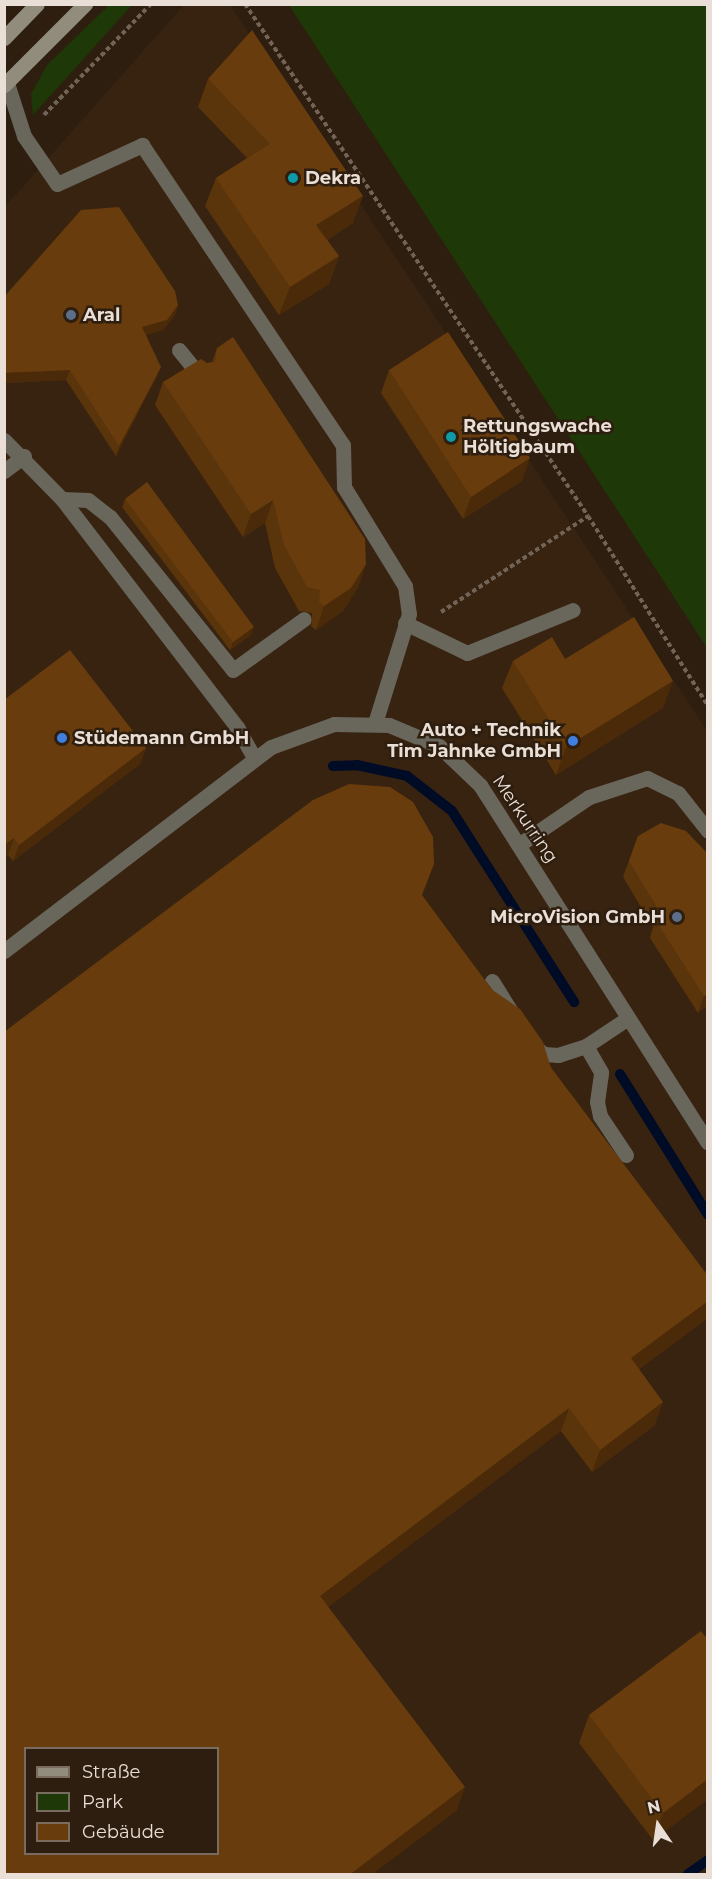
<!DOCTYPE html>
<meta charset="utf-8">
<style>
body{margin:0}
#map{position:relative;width:712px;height:1879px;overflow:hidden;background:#2e1e10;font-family:Montserrat,sans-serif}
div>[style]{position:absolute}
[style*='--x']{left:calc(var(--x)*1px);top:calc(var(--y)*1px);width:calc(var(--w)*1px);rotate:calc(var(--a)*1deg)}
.built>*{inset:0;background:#382310}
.green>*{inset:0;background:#1f3807}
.stream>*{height:10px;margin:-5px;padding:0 5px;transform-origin:5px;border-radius:5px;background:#000b26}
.path>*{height:4px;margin-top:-2px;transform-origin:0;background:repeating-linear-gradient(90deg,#726357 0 4.5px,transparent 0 7.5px)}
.lane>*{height:15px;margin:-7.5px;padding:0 7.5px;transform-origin:7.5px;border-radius:7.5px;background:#69665c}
.street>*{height:15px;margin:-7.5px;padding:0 7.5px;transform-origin:7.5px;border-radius:7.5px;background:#69665c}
.secondary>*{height:15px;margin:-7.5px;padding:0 7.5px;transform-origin:7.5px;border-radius:7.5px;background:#928c7d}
.wall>*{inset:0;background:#5a340b}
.shaded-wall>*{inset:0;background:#4a2a09}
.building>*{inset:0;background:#693c0d}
.dots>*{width:16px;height:16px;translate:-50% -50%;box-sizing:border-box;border:3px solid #2e1e10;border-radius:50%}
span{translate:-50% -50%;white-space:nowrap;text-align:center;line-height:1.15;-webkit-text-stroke:5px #2e1e10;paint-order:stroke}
.poi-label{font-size:18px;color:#eadfd6;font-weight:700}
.left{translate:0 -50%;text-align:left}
.right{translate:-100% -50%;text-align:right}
.street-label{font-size:18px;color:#eadfd6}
.frame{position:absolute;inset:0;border:6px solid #eadfd6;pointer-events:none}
.legend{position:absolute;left:24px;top:1747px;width:195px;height:108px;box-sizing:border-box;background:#2e1e10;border:2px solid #796b5f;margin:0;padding:8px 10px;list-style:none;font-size:18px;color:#eadfd6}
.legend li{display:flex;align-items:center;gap:12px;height:30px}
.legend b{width:30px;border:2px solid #796b5f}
.north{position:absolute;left:628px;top:1795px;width:60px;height:60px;-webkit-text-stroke:4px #2e1e10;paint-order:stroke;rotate:347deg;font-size:16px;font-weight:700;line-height:24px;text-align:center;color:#eadfd6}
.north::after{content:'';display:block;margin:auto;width:21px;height:27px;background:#eadfd6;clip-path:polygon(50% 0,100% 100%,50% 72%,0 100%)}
</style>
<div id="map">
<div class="built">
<div style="clip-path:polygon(evenodd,184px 5px,230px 5px,707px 731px,707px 1874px,5px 1874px,4px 208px,184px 5px,26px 1748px,218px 1748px,218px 1854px,26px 1854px,26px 1748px)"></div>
</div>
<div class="green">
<div style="clip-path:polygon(109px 5px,132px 5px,33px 115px,31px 94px,47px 65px)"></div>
<div style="clip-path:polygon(289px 5px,707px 5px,707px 648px)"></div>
</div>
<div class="stream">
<div style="--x:333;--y:766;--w:24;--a:-2"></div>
<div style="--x:357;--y:765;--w:51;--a:12.4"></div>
<div style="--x:407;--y:776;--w:57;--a:37.9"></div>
<div style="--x:452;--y:811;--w:227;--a:57.4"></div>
<div style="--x:620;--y:1074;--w:166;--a:58"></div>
<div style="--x:688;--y:1874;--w:24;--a:-35"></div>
</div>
<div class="path">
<div style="--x:245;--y:4;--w:616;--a:56.18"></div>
<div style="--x:588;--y:516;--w:225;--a:57.7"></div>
<div style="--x:44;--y:115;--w:154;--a:-46.1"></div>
<div style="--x:441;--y:612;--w:176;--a:-33.1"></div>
</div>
<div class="lane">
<div style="--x:7;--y:83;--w:56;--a:72.2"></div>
<div style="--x:24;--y:136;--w:58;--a:55.5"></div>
<div style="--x:57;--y:184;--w:94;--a:-24.6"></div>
<div style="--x:142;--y:145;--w:361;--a:56.2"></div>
<div style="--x:343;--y:445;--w:42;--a:88.6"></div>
<div style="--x:344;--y:487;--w:116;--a:58.4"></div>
<div style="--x:405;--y:586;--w:28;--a:82"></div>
<div style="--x:409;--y:614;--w:114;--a:107.3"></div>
<div style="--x:179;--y:350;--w:35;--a:51"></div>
<div style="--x:4;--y:440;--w:83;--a:45.5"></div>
<div style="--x:62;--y:499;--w:287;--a:52.5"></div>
<div style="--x:237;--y:727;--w:35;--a:61"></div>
<div style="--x:4;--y:471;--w:25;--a:-37"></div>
<div style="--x:62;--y:499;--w:26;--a:2"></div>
<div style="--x:88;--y:500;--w:28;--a:38"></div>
<div style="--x:110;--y:517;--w:196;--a:51.2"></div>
<div style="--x:233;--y:670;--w:87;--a:-35.7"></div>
<div style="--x:405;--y:623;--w:69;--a:25.8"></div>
<div style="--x:467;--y:653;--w:114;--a:-22.1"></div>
<div style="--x:520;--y:844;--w:83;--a:-34.3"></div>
<div style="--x:589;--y:797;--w:61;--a:-18.1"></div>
<div style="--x:647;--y:778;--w:34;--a:26"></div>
<div style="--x:678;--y:793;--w:48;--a:51.7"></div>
<div style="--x:492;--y:981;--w:38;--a:58"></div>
<div style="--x:531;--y:1044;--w:16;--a:38"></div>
<div style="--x:544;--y:1054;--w:14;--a:4"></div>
<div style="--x:558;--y:1055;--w:29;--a:-18"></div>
<div style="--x:626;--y:1155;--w:47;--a:-123.7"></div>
<div style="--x:600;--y:1116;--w:14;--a:-102"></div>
<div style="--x:597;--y:1102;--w:30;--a:-82"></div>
<div style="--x:601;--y:1072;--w:30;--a:-120"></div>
<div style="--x:586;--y:1046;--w:50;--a:-33.7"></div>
</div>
<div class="street">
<div style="--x:4;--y:951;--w:336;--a:-37.4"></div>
<div style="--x:271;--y:747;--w:67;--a:-20.1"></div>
<div style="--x:334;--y:724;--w:55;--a:1"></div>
<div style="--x:389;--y:725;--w:54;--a:22.8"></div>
<div style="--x:439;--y:746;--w:57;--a:43.6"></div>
<div style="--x:480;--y:785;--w:424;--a:57.5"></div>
</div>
<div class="secondary">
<div style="--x:4;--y:38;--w:47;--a:-45.9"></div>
<div style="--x:4;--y:85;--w:115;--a:-45"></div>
</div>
<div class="wall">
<div style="clip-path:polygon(208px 79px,353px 223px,327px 240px,339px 256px,329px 284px,279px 315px,205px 206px,216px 178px,247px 158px,198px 107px)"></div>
<div style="clip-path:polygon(178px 305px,175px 315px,163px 330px,146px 335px,157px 376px,116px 456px,66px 380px,4px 383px)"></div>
<div style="clip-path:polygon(217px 348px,366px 564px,358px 587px,343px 611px,316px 630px,311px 626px,312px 613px,299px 611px,275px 568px,265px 523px,243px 537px,155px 405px,163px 382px,207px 363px,212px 362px)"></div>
<div style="clip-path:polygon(389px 370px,522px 481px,463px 519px,381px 393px)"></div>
<div style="clip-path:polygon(125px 499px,251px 635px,230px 650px,122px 507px)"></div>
<div style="clip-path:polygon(513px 661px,663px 708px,556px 775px,502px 688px)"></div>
<div style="clip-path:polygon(4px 700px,146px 748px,140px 764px,13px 861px,8px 855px)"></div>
<div style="clip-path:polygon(638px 836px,708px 854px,708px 1011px,705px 1007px,698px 1013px,650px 938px,653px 927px,623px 877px)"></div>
<div style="clip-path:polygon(422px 896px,708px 1276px,708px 1318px,639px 1369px,655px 1425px,592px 1472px,561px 1431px,328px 1607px,457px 1810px,371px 1875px,4px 1875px)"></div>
<div style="clip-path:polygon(589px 1715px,708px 1799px,653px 1840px,579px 1743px)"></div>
</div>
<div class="shaded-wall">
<div style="clip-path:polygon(363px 196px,353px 223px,306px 253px,316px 225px)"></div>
<div style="clip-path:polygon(339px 256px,329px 284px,279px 315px,290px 287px)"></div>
<div style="clip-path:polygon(178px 305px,175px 315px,163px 330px,139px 337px,142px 327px)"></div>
<div style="clip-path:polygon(161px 367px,157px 376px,116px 456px,119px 446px)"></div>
<div style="clip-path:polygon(70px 370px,66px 380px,4px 383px,4px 373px)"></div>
<div style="clip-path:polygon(530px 458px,522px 481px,463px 519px,471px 497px)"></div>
<div style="clip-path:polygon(273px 500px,265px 523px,243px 537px,251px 514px)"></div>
<div style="clip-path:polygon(366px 564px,358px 587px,343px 611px,316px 630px,324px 606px)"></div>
<div style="clip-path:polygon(254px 627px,251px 635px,230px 650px,233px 642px)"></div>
<div style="clip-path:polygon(673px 681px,663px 708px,556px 775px,566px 747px)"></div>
<div style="clip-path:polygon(146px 748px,140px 764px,13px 861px,19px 845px)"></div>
<div style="clip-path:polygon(14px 838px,8px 855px,4px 857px,4px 845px)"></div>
<div style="clip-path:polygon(708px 994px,708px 1002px,705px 1007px,698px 1013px,704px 996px)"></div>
<div style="clip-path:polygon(708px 1301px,708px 1318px,622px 1381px,631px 1358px)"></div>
<div style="clip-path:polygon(663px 1402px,655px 1425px,592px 1472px,600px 1450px)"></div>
<div style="clip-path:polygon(569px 1408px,561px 1431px,312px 1619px,320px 1596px)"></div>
<div style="clip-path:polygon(708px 1779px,708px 1799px,653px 1840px,663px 1813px)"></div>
<div style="clip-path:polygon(465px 1787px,457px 1810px,371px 1875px,349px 1875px)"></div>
</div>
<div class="building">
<div style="clip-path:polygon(252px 30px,363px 196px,316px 225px,339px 256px,290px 287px,216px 178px,270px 144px,208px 79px)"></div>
<div style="clip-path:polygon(119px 207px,175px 291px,178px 305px,167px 320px,142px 327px,161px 367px,119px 446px,70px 370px,4px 373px,4px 297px,81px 210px)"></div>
<div style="clip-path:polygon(448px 332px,530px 458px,471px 497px,389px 370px)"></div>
<div style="clip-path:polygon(233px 337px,365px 539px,366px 564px,351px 588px,324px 606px,319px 602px,320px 590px,307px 587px,284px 545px,273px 500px,251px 514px,163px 382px,201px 359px,207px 363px,215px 362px,217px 348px)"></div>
<div style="clip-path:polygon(147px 482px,254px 627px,233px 642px,125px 499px)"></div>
<div style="clip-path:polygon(634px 617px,673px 681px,566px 747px,513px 661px,552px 637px,565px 659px)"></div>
<div style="clip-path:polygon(70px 650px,146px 748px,19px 845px,14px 838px,4px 845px,4px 700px)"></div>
<div style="clip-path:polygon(evenodd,349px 784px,390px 787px,413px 802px,433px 837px,434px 864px,422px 895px,491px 989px,520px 1009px,543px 1042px,551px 1068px,708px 1276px,708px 1301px,631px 1358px,663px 1402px,600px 1450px,569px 1408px,320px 1596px,465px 1787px,349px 1875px,4px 1875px,4px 1032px,313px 800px,349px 784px,26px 1749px,218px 1749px,218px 1854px,26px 1854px,26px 1749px)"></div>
<div style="clip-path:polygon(661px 823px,686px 831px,708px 854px,708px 994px,704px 996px,656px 921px,663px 917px,629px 861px,638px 836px)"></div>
<div style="clip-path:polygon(701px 1631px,708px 1640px,708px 1779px,663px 1813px,589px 1715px)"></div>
</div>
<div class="dots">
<div style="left:293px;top:178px;background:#0f9aa8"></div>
<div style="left:71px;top:315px;background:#5c6f8a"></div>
<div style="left:451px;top:437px;background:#0f9aa8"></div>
<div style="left:62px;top:738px;background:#3f7fe0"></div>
<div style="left:573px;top:741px;background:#3f7fe0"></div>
<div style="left:677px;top:917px;background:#5c6f8a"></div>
</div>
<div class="poi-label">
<span class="left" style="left:305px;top:178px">Dekra</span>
<span class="left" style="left:83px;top:315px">Aral</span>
<span class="left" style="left:463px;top:437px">Rettungswache<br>Höltigbaum</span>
<span class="right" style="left:561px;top:741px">Auto + Technik<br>Tim Jahnke GmbH</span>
<span class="left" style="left:74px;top:738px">Stüdemann GmbH</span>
<span class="right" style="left:665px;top:917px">MicroVision GmbH</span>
</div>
<div class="street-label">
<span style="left:525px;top:819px;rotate:56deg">Merkurring</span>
</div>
<div class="frame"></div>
<ul class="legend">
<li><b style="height:8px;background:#928c7d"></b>Straße</li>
<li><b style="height:16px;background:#1f3807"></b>Park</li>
<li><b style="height:16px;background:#693c0d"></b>Gebäude</li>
</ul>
<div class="north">N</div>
</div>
